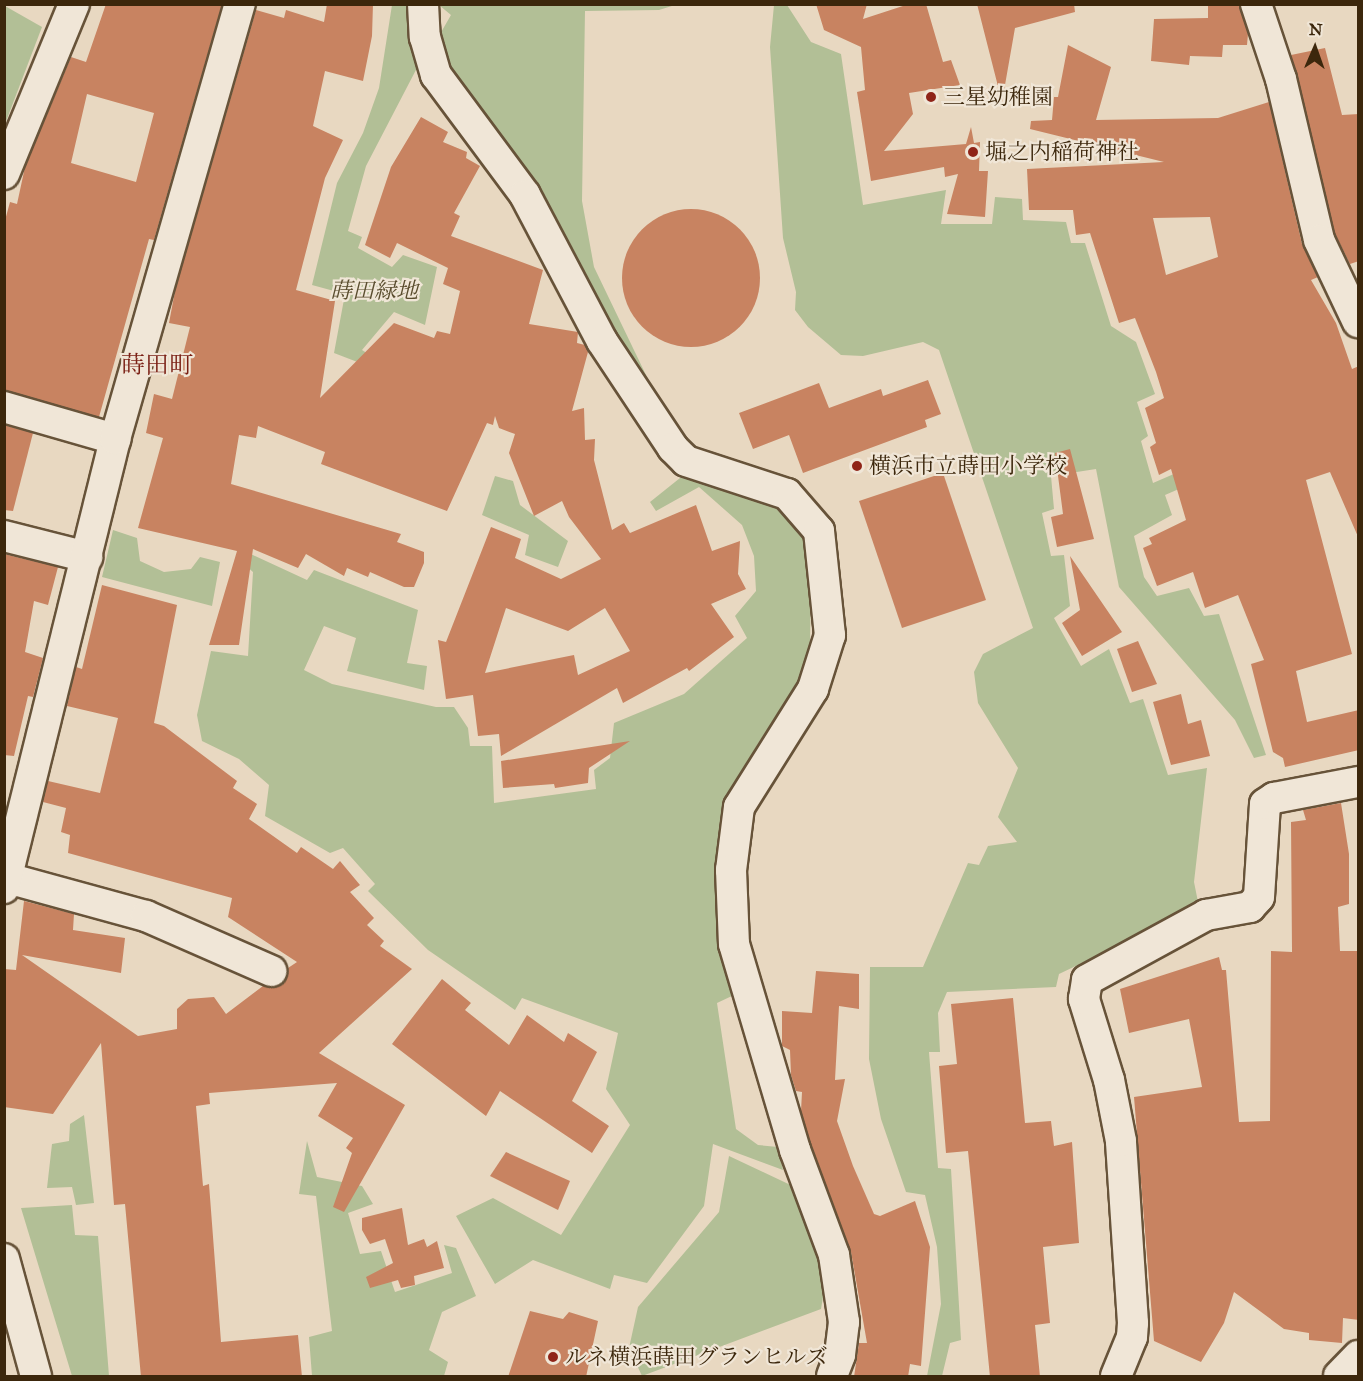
<!DOCTYPE html>
<meta charset="utf-8">
<style>
body{margin:0}
#map{position:relative;width:1363px;height:1381px;overflow:hidden;background:#e8d8c1;font-family:"IM FELL Great Primer","Noto Serif JP",serif}
div>[style]{position:absolute}
[style*='--x']{left:calc(var(--x)*1px);top:calc(var(--y)*1px);width:calc(var(--w)*1px);rotate:calc(var(--a)*1deg)}
.green>*{inset:0;background:#b2bf96}
.building>*{inset:0;background:#c88361}
.round{border-radius:50%}
.roads{filter:drop-shadow(2px 0 #675339) drop-shadow(-2px 0 #675339) drop-shadow(0 2px #675339) drop-shadow(0 -2px #675339)}
.street>*{height:30px;margin:-15px;padding:0 15px;transform-origin:15px;border-radius:15px;background:#f0e6d7}
.dots>*{width:16px;height:16px;translate:-50% -50%;box-sizing:border-box;border:3px solid #f0e6d7;border-radius:50%}
span{translate:-50% -50%;white-space:nowrap;text-align:center;line-height:1.15;-webkit-text-stroke:4.5px #f0e6d7;paint-order:stroke}
.poi-label{font-size:22px;color:#3c270c}
.left{translate:0 -50%;text-align:left}
.park-label{font-size:22px;color:#5a4d2e;font-style:italic}
.neighbourhood-label{font-size:24px;color:#7a1f14}
.frame{position:absolute;inset:0;border:6px solid #3c270c;pointer-events:none}
.north{position:absolute;left:1285px;top:18px;width:60px;height:60px;-webkit-text-stroke:4px #f0e6d7;paint-order:stroke;rotate:2deg;font-size:16px;font-weight:700;line-height:24px;text-align:center;color:#3c270c}
.north::after{content:'';display:block;margin:auto;width:21px;height:27px;background:#3c270c;clip-path:polygon(50% 0,100% 100%,50% 72%,0 100%)}
</style>
<div id="map">
<div class="green">
<div style="clip-path:polygon(392px 5px,409px 5px,418px 66px,366px 166px,348px 231px,362px 237px,358px 248px,392px 267px,403px 255px,437px 267px,425px 325px,394px 312px,362px 350px,387px 366px,386px 373px,334px 353px,345px 294px,312px 285px,337px 183px,363px 133px,379px 88px)"></div>
<div style="clip-path:polygon(439px 5px,675px 5px,659px 10px,585px 11px,582px 201px,594px 267px,658px 400px,489px 137px,436px 41px,451px 15px)"></div>
<div style="clip-path:polygon(774px 5px,787px 5px,811px 42px,841px 54px,863px 205px,946px 190px,941px 224px,992px 224px,995px 197px,1022px 199px,1023px 220px,1066px 222px,1071px 243px,1085px 243px,1111px 326px,1136px 342px,1155px 394px,1137px 402px,1148px 436px,1141px 441px,1153px 483px,1197px 464px,1202px 479px,1165px 495px,1172px 515px,1134px 536px,1144px 577px,1157px 596px,1189px 588px,1204px 616px,1219px 614px,1266px 755px,1254px 758px,1235px 720px,1119px 587px,1096px 469px,1051px 476px,1054px 509px,1042px 513px,1051px 556px,1064px 555px,1070px 606px,1054px 618px,1081px 666px,1109px 649px,1130px 703px,1143px 699px,1168px 775px,1207px 768px,1194px 882px,1199px 907px,1059px 974px,1056px 987px,947px 992px,938px 1013px,940px 1052px,929px 1052px,938px 1168px,951px 1169px,961px 1340px,950px 1343px,942px 1376px,927px 1376px,941px 1304px,937px 1247px,925px 1195px,906px 1192px,881px 1119px,869px 1059px,870px 967px,923px 967px,968px 863px,979px 865px,988px 846px,1017px 842px,998px 817px,1018px 768px,978px 703px,974px 672px,983px 654px,1033px 628px,939px 350px,923px 342px,863px 356px,841px 355px,808px 327px,795px 310px,796px 292px,783px 238px,770px 47px)"></div>
<div style="clip-path:polygon(5px 6px,42px 27px,5px 124px)"></div>
<div style="clip-path:polygon(690px 470px,783px 501px,801px 522px,811px 570px,810px 646px,796px 686px,757px 745px,721px 814px,716px 920px,734px 995px,717px 1003px,736px 1129px,758px 1145px,778px 1147px,783px 1170px,713px 1144px,704px 1206px,647px 1283px,614px 1275px,610px 1289px,533px 1260px,495px 1284px,456px 1216px,493px 1198px,561px 1235px,630px 1125px,606px 1089px,618px 1033px,522px 998px,515px 1010px,428px 950px,368px 891px,375px 884px,343px 848px,330px 853px,265px 816px,269px 785px,239px 759px,202px 741px,197px 715px,211px 651px,248px 656px,253px 572px,239px 560px,240px 549px,307px 580px,314px 570px,418px 610px,407px 663px,427px 666px,424px 690px,347px 671px,356px 638px,324px 626px,304px 670px,332px 684px,436px 707px,454px 707px,468px 728px,470px 746px,492px 746px,494px 803px,596px 789px,594px 770px,610px 758px,614px 723px,684px 694px,747px 638px,735px 616px,756px 591px,754px 556px,742px 525px,699px 487px,656px 511px,650px 502px)"></div>
<div style="clip-path:polygon(495px 476px,513px 481px,520px 505px,568px 541px,558px 567px,525px 555px,529px 535px,482px 515px)"></div>
<div style="clip-path:polygon(113px 530px,137px 538px,140px 561px,164px 572px,191px 569px,200px 557px,220px 562px,212px 606px,102px 577px)"></div>
<div style="clip-path:polygon(84px 1115px,94px 1203px,76px 1205px,72px 1187px,47px 1188px,52px 1144px,69px 1141px,70px 1124px)"></div>
<div style="clip-path:polygon(307px 1141px,317px 1177px,362px 1186px,373px 1204px,348px 1213px,360px 1254px,381px 1251px,395px 1292px,452px 1273px,444px 1245px,456px 1248px,476px 1296px,442px 1312px,429px 1350px,448px 1362px,444px 1376px,312px 1376px,309px 1337px,332px 1331px,316px 1196px,299px 1194px)"></div>
<div style="clip-path:polygon(729px 1156px,799px 1189px,825px 1285px,821px 1309px,642px 1376px,629px 1348px,638px 1307px,719px 1212px)"></div>
<div style="clip-path:polygon(72px 1205px,75px 1235px,98px 1236px,109px 1376px,72px 1376px,21px 1208px)"></div>
</div>
<div class="building">
<div style="clip-path:polygon(evenodd,106px 4px,222px 4px,154px 240px,149px 239px,99px 417px,4px 390px,4px 224px,10px 202px,17px 204px,25px 167px,71px 57px,86px 62px,106px 4px,87px 94px,154px 113px,136px 182px,71px 163px,87px 94px)"></div>
<div style="clip-path:polygon(evenodd,327px 4px,373px 4px,372px 36px,363px 81px,325px 71px,313px 126px,343px 140px,325px 178px,296px 290px,335px 301px,320px 398px,394px 323px,434px 338px,437px 331px,450px 334px,460px 291px,443px 284px,448px 268px,397px 243px,390px 258px,365px 245px,391px 167px,421px 117px,448px 132px,443px 142px,467px 152px,466px 158px,480px 166px,454px 213px,460px 216px,451px 236px,543px 270px,529px 324px,578px 332px,577px 343px,585px 345px,588px 352px,572px 411px,584px 408px,585px 440px,595px 439px,594px 460px,612px 530px,624px 523px,630px 533px,696px 505px,712px 551px,740px 541px,738px 574px,746px 589px,711px 604px,734px 637px,689px 671px,687px 668px,623px 703px,617px 688px,501px 756px,499px 734px,478px 736px,473px 695px,446px 699px,438px 640px,446px 642px,491px 527px,521px 539px,515px 558px,561px 579px,601px 559px,569px 517px,562px 501px,534px 516px,509px 453px,515px 434px,499px 428px,495px 416px,493px 425px,487px 423px,447px 511px,321px 464px,325px 452px,258px 426px,256px 438px,239px 435px,231px 484px,401px 534px,397px 542px,424px 552px,424px 563px,414px 587px,404px 587px,370px 572px,368px 577px,347px 568px,344px 576px,306px 554px,298px 568px,253px 549px,239px 645px,209px 645px,237px 551px,138px 528px,163px 438px,146px 433px,154px 394px,172px 399px,190px 327px,169px 323px,175px 291px,256px 10px,284px 18px,286px 10px,324px 22px,327px 4px,506px 608px,568px 631px,605px 608px,630px 651px,578px 675px,574px 655px,485px 673px,506px 608px)"></div>
<div style="clip-path:polygon(816px 4px,867px 4px,863px 19px,909px 4px,926px 4px,943px 62px,951px 60px,960px 85px,909px 93px,913px 114px,884px 151px,966px 144px,971px 127px,974px 143px,980px 142px,979px 171px,988px 171px,985px 217px,947px 214px,958px 174px,945px 177px,944px 167px,871px 181px,857px 92px,865px 90px,861px 47px,824px 30px)"></div>
<div style="clip-path:polygon(977px 4px,1074px 4px,1075px 12px,1015px 28px,1002px 102px)"></div>
<div style="clip-path:polygon(1208px 4px,1239px 4px,1248px 34px,1247px 45px,1223px 45px,1222px 57px,1190px 56px,1189px 65px,1151px 61px,1154px 19px,1208px 18px)"></div>
<div style="clip-path:polygon(evenodd,1068px 45px,1111px 67px,1096px 120px,1218px 118px,1269px 102px,1302px 244px,1318px 277px,1311px 280px,1336px 323px,1352px 369px,1359px 366px,1359px 539px,1330px 472px,1306px 480px,1352px 654px,1296px 671px,1307px 722px,1359px 710px,1359px 750px,1285px 767px,1283px 758px,1273px 752px,1251px 664px,1264px 660px,1238px 595px,1205px 608px,1193px 572px,1157px 586px,1143px 548px,1152px 544px,1149px 538px,1186px 520px,1171px 469px,1159px 475px,1150px 447px,1156px 443px,1145px 408px,1164px 398px,1156px 372px,1135px 318px,1119px 323px,1090px 233px,1076px 235px,1073px 210px,1029px 210px,1027px 169px,1164px 162px,1030px 129px,1031px 121px,1052px 120px,1054px 97px,1058px 97px,1068px 45px,1210px 217px,1218px 257px,1166px 275px,1153px 218px,1210px 217px)"></div>
<div style="clip-path:polygon(1325px 48px,1342px 115px,1359px 114px,1359px 261px,1350px 264px,1335px 234px,1291px 55px)"></div>
<div class="round" style="left:622px;top:209px;width:138px;height:138px"></div>
<div style="clip-path:polygon(928px 380px,941px 414px,925px 420px,927px 427px,803px 473px,789px 435px,753px 449px,739px 413px,819px 383px,829px 408px,881px 389px,883px 396px)"></div>
<div style="clip-path:polygon(4px 425px,33px 433px,13px 511px,4px 510px)"></div>
<div style="clip-path:polygon(1070px 449px,1094px 539px,1057px 547px,1051px 517px,1063px 514px,1055px 453px)"></div>
<div style="clip-path:polygon(943px 473px,986px 600px,902px 628px,859px 501px)"></div>
<div style="clip-path:polygon(4px 554px,58px 567px,48px 605px,34px 601px,25px 652px,43px 658px,33px 697px,28px 696px,14px 756px,4px 755px)"></div>
<div style="clip-path:polygon(1070px 556px,1122px 632px,1082px 656px,1062px 623px,1080px 610px)"></div>
<div style="clip-path:polygon(102px 585px,177px 605px,154px 723px,164px 726px,237px 781px,233px 788px,257px 804px,249px 819px,297px 853px,301px 847px,333px 869px,340px 861px,360px 885px,350px 892px,374px 918px,367px 925px,384px 941px,380px 946px,412px 969px,319px 1053px,405px 1105px,344px 1212px,333px 1207px,352px 1153px,346px 1148px,353px 1138px,318px 1116px,337px 1083px,209px 1093px,210px 1104px,196px 1106px,203px 1186px,209px 1184px,221px 1342px,298px 1335px,302px 1377px,141px 1377px,125px 1204px,114px 1205px,101px 1043px,53px 1114px,4px 1107px,4px 969px,16px 970px,24px 901px,74px 914px,73px 930px,125px 938px,121px 973px,22px 955px,138px 1036px,177px 1029px,177px 1009px,188px 999px,214px 997px,226px 1014px,263px 986px,282px 985px,288px 968px,297px 962px,228px 917px,232px 898px,68px 853px,70px 835px,61px 832px,66px 808px,43px 802px,48px 781px,100px 793px,118px 718px,67px 706px,76px 667px,82px 669px)"></div>
<div style="clip-path:polygon(1138px 641px,1157px 684px,1132px 692px,1117px 649px)"></div>
<div style="clip-path:polygon(1181px 694px,1188px 724px,1201px 720px,1210px 756px,1171px 765px,1153px 702px)"></div>
<div style="clip-path:polygon(630px 741px,589px 768px,588px 783px,555px 788px,554px 784px,503px 788px,501px 761px)"></div>
<div style="clip-path:polygon(1341px 803px,1349px 854px,1349px 904px,1338px 907px,1340px 951px,1359px 951px,1359px 1320px,1343px 1318px,1342px 1343px,1309px 1340px,1309px 1333px,1284px 1329px,1234px 1292px,1224px 1323px,1201px 1362px,1154px 1341px,1134px 1097px,1202px 1087px,1189px 1019px,1129px 1033px,1120px 989px,1219px 957px,1222px 970px,1226px 970px,1239px 1122px,1270px 1121px,1271px 951px,1292px 952px,1291px 822px,1306px 820px,1303px 810px)"></div>
<div style="clip-path:polygon(816px 971px,859px 974px,859px 1009px,839px 1006px,835px 1080px,845px 1079px,837px 1121px,853px 1166px,874px 1214px,880px 1216px,915px 1201px,930px 1247px,921px 1366px,910px 1364px,908px 1377px,854px 1377px,859px 1343px,867px 1343px,851px 1252px,811px 1145px,801px 1111px,802px 1092px,796px 1091px,791px 1075px,790px 1050px,782px 1046px,782px 1011px,812px 1013px)"></div>
<div style="clip-path:polygon(442px 979px,471px 1003px,465px 1010px,509px 1045px,527px 1015px,564px 1042px,568px 1033px,597px 1052px,572px 1101px,609px 1126px,592px 1153px,500px 1091px,486px 1116px,392px 1044px)"></div>
<div style="clip-path:polygon(1013px 998px,1025px 1123px,1051px 1121px,1054px 1146px,1072px 1142px,1079px 1243px,1043px 1247px,1050px 1323px,1035px 1325px,1040px 1377px,990px 1377px,968px 1151px,946px 1153px,939px 1066px,957px 1064px,951px 1004px)"></div>
<div style="clip-path:polygon(506px 1152px,570px 1181px,558px 1210px,490px 1176px)"></div>
<div style="clip-path:polygon(402px 1208px,408px 1245px,424px 1239px,427px 1247px,437px 1241px,444px 1268px,414px 1276px,415px 1285px,401px 1288px,398px 1280px,370px 1288px,366px 1277px,393px 1263px,385px 1239px,370px 1244px,362px 1230px,362px 1218px)"></div>
<div style="clip-path:polygon(530px 1311px,563px 1319px,569px 1312px,598px 1321px,586px 1377px,508px 1377px)"></div>
</div>
<div class="roads">
<div class="street">
<div style="--x:423;--y:4;--w:33;--a:87"></div>
<div style="--x:425;--y:37;--w:40;--a:74"></div>
<div style="--x:436;--y:75;--w:149;--a:53.4"></div>
<div style="--x:525;--y:195;--w:165;--a:62.2"></div>
<div style="--x:602;--y:341;--w:128;--a:56.4"></div>
<div style="--x:673;--y:448;--w:18;--a:45"></div>
<div style="--x:686;--y:461;--w:106;--a:18.1"></div>
<div style="--x:787;--y:494;--w:49;--a:49.1"></div>
<div style="--x:819;--y:531;--w:105;--a:84"></div>
<div style="--x:830;--y:635;--w:57;--a:107.5"></div>
<div style="--x:813;--y:689;--w:139;--a:122.1"></div>
<div style="--x:739;--y:807;--w:64;--a:97.2"></div>
<div style="--x:731;--y:870;--w:74;--a:87.7"></div>
<div style="--x:734;--y:944;--w:215;--a:73.5"></div>
<div style="--x:795;--y:1150;--w:112;--a:69.6"></div>
<div style="--x:834;--y:1255;--w:68;--a:81.5"></div>
<div style="--x:844;--y:1322;--w:33;--a:97"></div>
<div style="--x:840;--y:1355;--w:22;--a:111"></div>
<div style="--x:1256;--y:4;--w:79;--a:71.6"></div>
<div style="--x:1281;--y:79;--w:165;--a:76.7"></div>
<div style="--x:1319;--y:240;--w:91;--a:64.6"></div>
<div style="--x:4;--y:174;--w:184;--a:-67.6"></div>
<div style="--x:4;--y:407;--w:116;--a:16.1"></div>
<div style="--x:4;--y:536;--w:86;--a:14.2"></div>
<div style="--x:7;--y:878;--w:144;--a:15.3"></div>
<div style="--x:146;--y:916;--w:137;--a:23.7"></div>
<div style="--x:4;--y:888;--w:463;--a:-76.1"></div>
<div style="--x:115;--y:439;--w:453;--a:-74"></div>
<div style="--x:4;--y:1259;--w:121;--a:74.7"></div>
<div style="--x:1116;--y:1376;--w:42;--a:-67.7"></div>
<div style="--x:1132;--y:1337;--w:14;--a:-86"></div>
<div style="--x:1133;--y:1323;--w:182;--a:-93.8"></div>
<div style="--x:1121;--y:1141;--w:62;--a:-101.1"></div>
<div style="--x:1109;--y:1080;--w:85;--a:-107.2"></div>
<div style="--x:1084;--y:999;--w:19;--a:-81"></div>
<div style="--x:1087;--y:980;--w:136;--a:-28.6"></div>
<div style="--x:1206;--y:915;--w:45;--a:-10.3"></div>
<div style="--x:1250;--y:907;--w:13;--a:-48"></div>
<div style="--x:1259;--y:897;--w:93;--a:-86.3"></div>
<div style="--x:1265;--y:804;--w:11;--a:-34"></div>
<div style="--x:1274;--y:798;--w:86;--a:-10.8"></div>
<div style="--x:1339;--y:1376;--w:28;--a:-46"></div>
</div>
</div>
<div class="dots">
<div style="left:931px;top:97px;background:#8f2418"></div>
<div style="left:973px;top:152px;background:#8f2418"></div>
<div style="left:857px;top:466px;background:#8f2418"></div>
<div style="left:553px;top:1357px;background:#8f2418"></div>
</div>
<div class="poi-label">
<span class="left" style="left:943px;top:97px">三星幼稚園</span>
<span class="left" style="left:985px;top:152px">堀之内稲荷神社</span>
<span class="left" style="left:869px;top:466px">横浜市立蒔田小学校</span>
<span class="left" style="left:565px;top:1357px">ルネ横浜蒔田グランヒルズ</span>
</div>
<div class="park-label">
<span style="left:374px;top:291px">蒔田緑地</span>
</div>
<div class="neighbourhood-label">
<span style="left:157px;top:366px">蒔田町</span>
</div>
<div class="frame"></div>
<div class="north">N</div>
</div>
